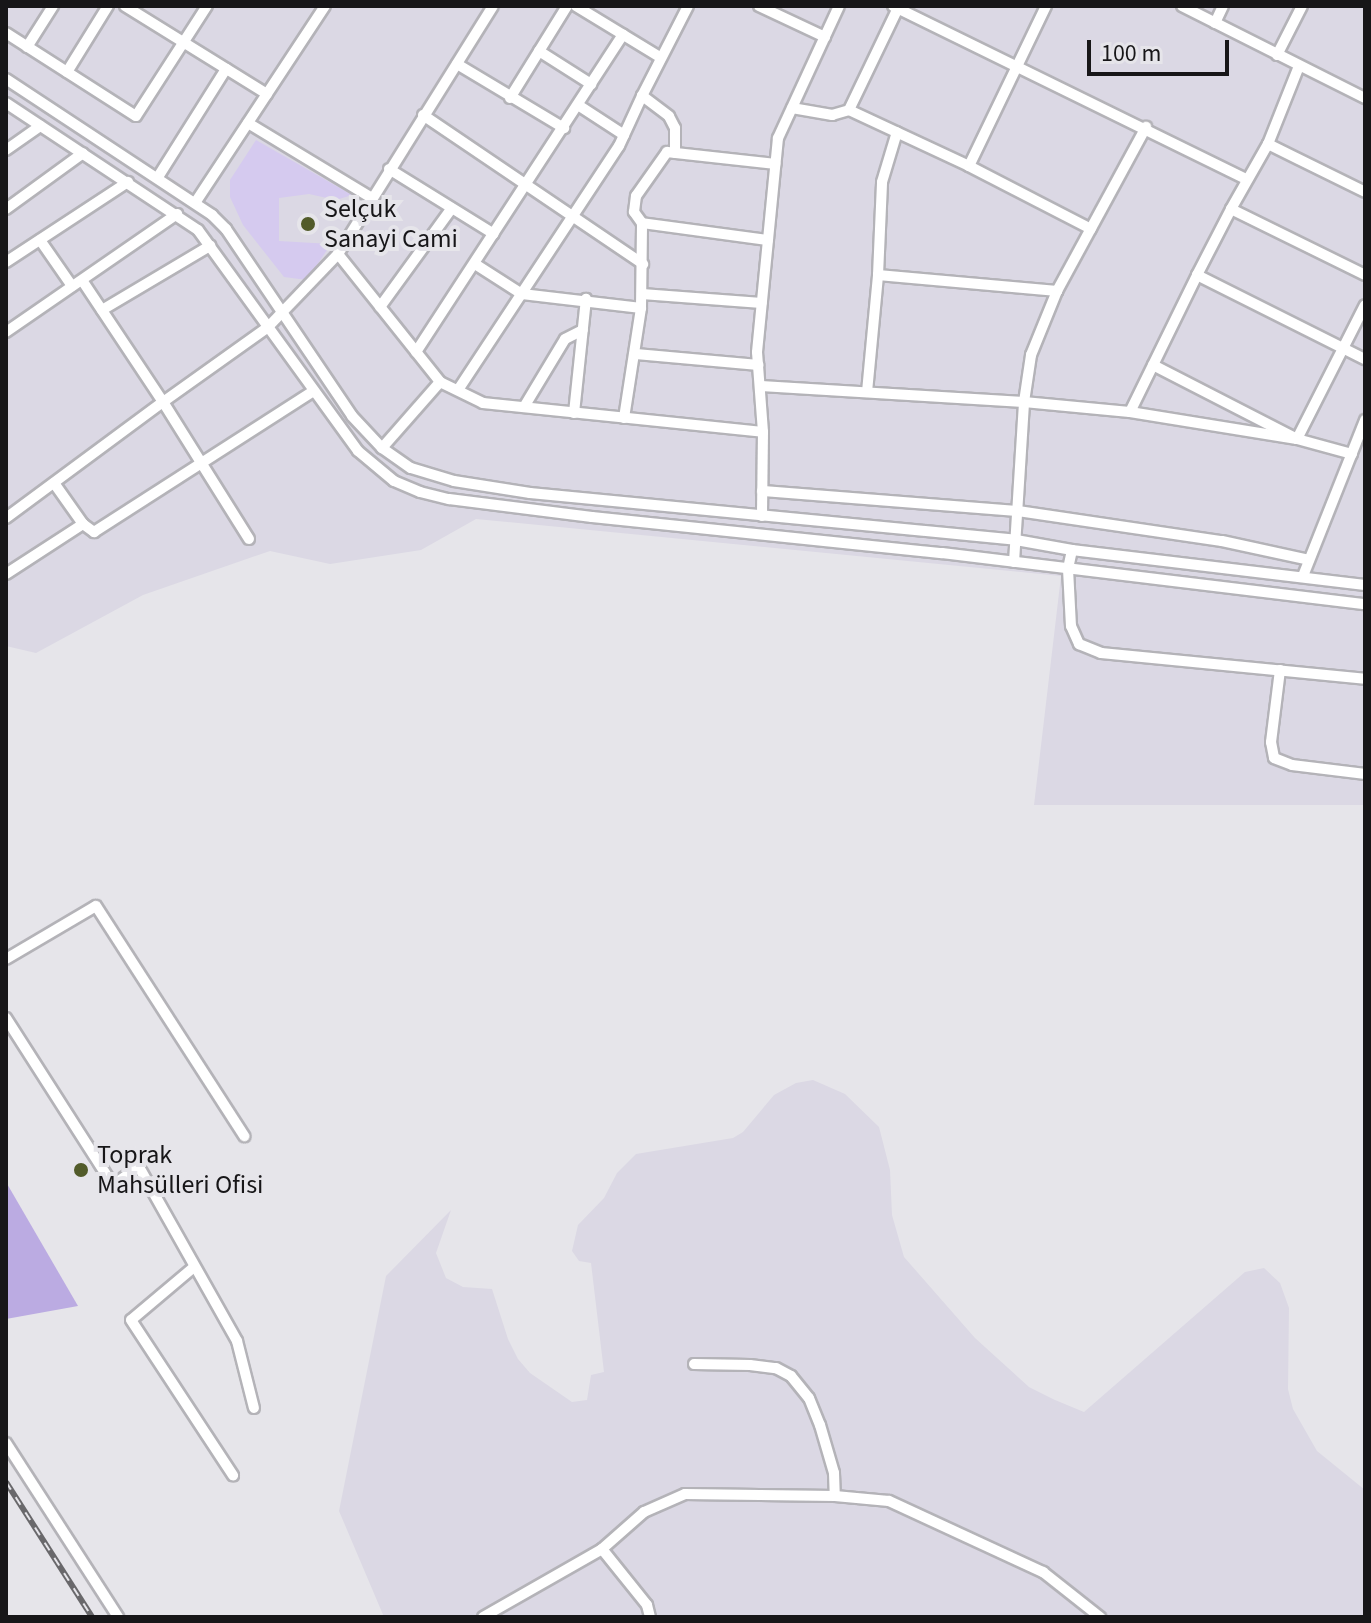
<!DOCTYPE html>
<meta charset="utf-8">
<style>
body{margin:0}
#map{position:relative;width:1371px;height:1623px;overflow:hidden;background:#e6e5ea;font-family:"Source Sans 3",sans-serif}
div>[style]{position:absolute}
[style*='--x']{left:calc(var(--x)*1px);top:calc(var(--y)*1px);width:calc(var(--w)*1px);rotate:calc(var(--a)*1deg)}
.built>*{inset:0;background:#dbd8e4}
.green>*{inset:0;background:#d5caef}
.forest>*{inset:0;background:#bbabe2}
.roads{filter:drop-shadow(2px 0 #b4b3b8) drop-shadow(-2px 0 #b4b3b8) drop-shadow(0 2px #b4b3b8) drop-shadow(0 -2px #b4b3b8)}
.minor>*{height:10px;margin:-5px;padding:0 5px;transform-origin:5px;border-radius:5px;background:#fff}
.rail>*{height:6px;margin-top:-3px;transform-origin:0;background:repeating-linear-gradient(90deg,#e6e5ea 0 9px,#69686b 0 18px);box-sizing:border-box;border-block:2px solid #69686b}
.dots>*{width:22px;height:22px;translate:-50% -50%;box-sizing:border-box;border:4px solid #e6e5ea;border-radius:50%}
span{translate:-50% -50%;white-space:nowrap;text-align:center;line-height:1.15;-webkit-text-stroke:8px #e6e5ea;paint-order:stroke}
.poi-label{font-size:26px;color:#171618}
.left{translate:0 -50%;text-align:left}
.frame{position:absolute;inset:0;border:8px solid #171618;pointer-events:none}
.scale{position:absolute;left:1087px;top:40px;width:142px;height:36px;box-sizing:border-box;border:4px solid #171618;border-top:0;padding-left:10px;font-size:24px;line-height:28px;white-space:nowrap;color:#171618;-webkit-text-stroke:6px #e6e5ea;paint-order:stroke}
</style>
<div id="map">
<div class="built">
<div style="clip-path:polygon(6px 6px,1365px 6px,1365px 805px,1034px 805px,1061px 576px,476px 519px,421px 550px,330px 564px,270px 551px,143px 595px,36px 653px,6px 646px)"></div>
<div style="clip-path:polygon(813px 1080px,845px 1094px,879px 1127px,890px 1170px,892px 1215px,904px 1257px,975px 1338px,1029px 1387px,1055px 1400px,1084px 1412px,1245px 1272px,1264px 1268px,1280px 1283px,1289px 1308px,1288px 1389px,1293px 1409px,1317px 1451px,1365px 1490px,1365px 1617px,384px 1617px,339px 1511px,386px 1276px,451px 1210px,436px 1253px,446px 1278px,463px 1287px,492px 1289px,508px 1339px,518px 1359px,530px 1373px,572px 1402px,587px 1400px,591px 1375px,604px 1372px,591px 1263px,579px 1261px,572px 1251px,578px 1225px,604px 1198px,617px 1173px,636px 1154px,733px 1138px,743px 1132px,774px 1095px,796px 1083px)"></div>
</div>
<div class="green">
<div style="clip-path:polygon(256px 140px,352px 195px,336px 200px,309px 194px,279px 198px,279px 241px,331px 244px,307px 280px,284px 277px,243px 225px,230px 197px,230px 180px)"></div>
</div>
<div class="forest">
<div style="clip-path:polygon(6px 1182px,78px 1306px,6px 1319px)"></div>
</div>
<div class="roads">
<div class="minor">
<div style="--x:125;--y:6;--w:167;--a:31.8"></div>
<div style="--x:576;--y:6;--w:98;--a:31.3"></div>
<div style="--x:759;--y:6;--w:73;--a:25.2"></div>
<div style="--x:893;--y:6;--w:393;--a:26.1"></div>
<div style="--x:1182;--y:6;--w:205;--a:26.7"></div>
<div style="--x:898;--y:8;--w:113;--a:115.7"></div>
<div style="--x:849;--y:110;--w:132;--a:25"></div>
<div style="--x:969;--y:166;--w:178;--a:-64.3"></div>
<div style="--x:1215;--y:23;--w:19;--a:-65"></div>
<div style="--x:6;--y:33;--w:154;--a:32.6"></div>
<div style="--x:136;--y:116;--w:131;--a:-57.2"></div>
<div style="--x:27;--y:47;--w:49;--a:-57.6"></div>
<div style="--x:539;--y:51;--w:62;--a:32.4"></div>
<div style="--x:1277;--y:55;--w:55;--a:-63"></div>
<div style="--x:457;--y:64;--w:125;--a:30.9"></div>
<div style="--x:67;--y:72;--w:78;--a:-58.2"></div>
<div style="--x:6;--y:79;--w:247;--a:33.4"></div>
<div style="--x:212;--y:215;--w:20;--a:45"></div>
<div style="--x:226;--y:229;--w:225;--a:56"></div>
<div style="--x:352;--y:416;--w:44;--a:46.8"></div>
<div style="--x:382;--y:448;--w:35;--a:35"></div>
<div style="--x:411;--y:468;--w:45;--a:16.8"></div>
<div style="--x:454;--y:481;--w:77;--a:9"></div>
<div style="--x:530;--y:493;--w:488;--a:5.5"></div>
<div style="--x:1016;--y:540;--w:57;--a:10.1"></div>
<div style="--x:1072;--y:550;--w:295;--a:6.8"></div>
<div style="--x:510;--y:98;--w:108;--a:-58.2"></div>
<div style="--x:6;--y:103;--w:230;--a:33.5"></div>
<div style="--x:198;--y:230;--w:273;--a:54.1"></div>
<div style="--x:358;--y:451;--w:47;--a:39.8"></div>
<div style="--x:394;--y:481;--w:28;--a:23"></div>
<div style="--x:420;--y:492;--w:30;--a:14"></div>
<div style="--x:449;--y:499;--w:144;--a:7.2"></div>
<div style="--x:592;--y:517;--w:352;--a:5.9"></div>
<div style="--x:942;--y:553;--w:426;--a:6.9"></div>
<div style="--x:578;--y:105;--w:55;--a:33.1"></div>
<div style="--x:792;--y:108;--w:41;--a:9.9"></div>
<div style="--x:832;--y:115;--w:18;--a:-16"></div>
<div style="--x:423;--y:115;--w:266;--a:34.1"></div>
<div style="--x:248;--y:123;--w:145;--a:31.2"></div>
<div style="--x:1268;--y:144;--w:108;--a:26.3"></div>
<div style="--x:6;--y:150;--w:42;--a:-35.2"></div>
<div style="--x:675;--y:153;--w:25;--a:-90"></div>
<div style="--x:675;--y:128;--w:13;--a:-117"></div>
<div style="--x:669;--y:116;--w:34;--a:-143"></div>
<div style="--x:642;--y:96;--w:101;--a:-62.9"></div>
<div style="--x:969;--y:166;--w:137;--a:27.3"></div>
<div style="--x:389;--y:169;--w:123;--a:31.8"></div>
<div style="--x:158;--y:177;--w:128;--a:-57.8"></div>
<div style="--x:195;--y:203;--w:236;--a:-56.6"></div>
<div style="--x:6;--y:209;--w:95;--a:-36"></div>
<div style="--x:1231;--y:209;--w:75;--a:-60.4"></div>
<div style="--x:1268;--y:144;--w:84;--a:-68.3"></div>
<div style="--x:642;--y:223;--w:14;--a:-126"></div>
<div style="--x:634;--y:212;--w:16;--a:-83"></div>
<div style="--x:636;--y:196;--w:54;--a:-54.8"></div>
<div style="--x:667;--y:152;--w:109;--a:6.3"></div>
<div style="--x:40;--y:240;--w:56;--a:55.2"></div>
<div style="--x:338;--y:254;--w:164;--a:51.4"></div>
<div style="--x:440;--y:382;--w:48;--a:26"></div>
<div style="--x:483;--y:403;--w:281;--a:5.9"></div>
<div style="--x:763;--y:432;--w:84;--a:90.7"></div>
<div style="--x:6;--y:262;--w:146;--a:-33.3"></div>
<div style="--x:475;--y:264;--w:56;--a:32.6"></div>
<div style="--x:522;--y:294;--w:120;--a:6.7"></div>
<div style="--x:878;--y:275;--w:180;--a:5.1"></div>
<div style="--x:1197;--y:275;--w:74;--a:-62.7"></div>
<div style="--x:1231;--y:209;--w:149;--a:26.2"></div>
<div style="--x:642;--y:294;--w:120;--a:4.3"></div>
<div style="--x:380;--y:307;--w:122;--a:-54"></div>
<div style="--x:102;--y:310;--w:126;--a:-30.7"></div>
<div style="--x:6;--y:332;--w:208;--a:-34.6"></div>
<div style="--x:416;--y:352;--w:379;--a:-56.9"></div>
<div style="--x:636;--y:354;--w:123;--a:5.1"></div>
<div style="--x:1153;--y:365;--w:162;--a:27.2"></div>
<div style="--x:1297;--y:439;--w:150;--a:-63.1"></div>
<div style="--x:761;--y:386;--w:263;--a:3.5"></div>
<div style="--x:1024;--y:402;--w:106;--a:5.4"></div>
<div style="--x:1130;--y:412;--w:169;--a:9.2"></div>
<div style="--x:1297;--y:439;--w:57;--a:15.3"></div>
<div style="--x:458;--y:390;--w:292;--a:-56.6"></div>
<div style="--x:619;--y:146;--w:55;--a:-65.3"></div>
<div style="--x:867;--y:392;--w:118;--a:-84.6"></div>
<div style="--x:878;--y:275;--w:93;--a:-87.5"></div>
<div style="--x:882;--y:182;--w:52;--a:-73.3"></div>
<div style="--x:524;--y:407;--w:79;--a:-58.9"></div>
<div style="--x:565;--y:339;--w:20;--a:-27"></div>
<div style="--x:1130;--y:412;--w:153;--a:-63.9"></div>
<div style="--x:1197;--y:275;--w:188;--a:26.6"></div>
<div style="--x:574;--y:413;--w:115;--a:-84"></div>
<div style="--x:624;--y:418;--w:111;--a:-81.2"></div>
<div style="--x:641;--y:308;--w:85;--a:-89.3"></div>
<div style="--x:642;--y:223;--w:127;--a:7.7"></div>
<div style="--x:763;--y:432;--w:80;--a:-94.3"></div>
<div style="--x:757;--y:352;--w:215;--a:-84.4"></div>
<div style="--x:778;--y:138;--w:145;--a:-65.2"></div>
<div style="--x:382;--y:448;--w:88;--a:-48.7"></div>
<div style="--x:54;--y:483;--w:50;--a:54.7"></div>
<div style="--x:762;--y:491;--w:257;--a:4.5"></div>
<div style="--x:1018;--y:511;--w:206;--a:8.4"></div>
<div style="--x:1222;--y:541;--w:89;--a:12.3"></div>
<div style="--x:6;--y:518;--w:195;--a:-36.5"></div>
<div style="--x:163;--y:402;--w:146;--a:-123.6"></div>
<div style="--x:249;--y:539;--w:162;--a:-122.1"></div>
<div style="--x:163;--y:402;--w:129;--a:-35.5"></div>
<div style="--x:268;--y:327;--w:101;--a:-46.2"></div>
<div style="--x:338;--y:254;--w:292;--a:-58"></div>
<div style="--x:1072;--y:550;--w:19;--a:102"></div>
<div style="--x:1068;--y:569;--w:57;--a:87"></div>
<div style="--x:1071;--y:626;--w:20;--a:66"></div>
<div style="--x:1079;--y:644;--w:24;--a:22"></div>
<div style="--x:1101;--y:653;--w:265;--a:5.6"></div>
<div style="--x:1014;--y:562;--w:160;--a:-86.4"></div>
<div style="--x:1024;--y:402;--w:48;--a:-81.5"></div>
<div style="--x:1031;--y:355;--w:69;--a:-67.9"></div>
<div style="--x:1057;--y:291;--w:187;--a:-61.5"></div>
<div style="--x:6;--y:574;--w:92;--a:-33"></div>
<div style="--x:83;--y:524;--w:14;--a:36"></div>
<div style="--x:94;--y:532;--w:259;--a:-32.7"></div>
<div style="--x:1303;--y:576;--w:168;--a:-68.3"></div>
<div style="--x:1280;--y:670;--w:73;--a:97.1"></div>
<div style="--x:1271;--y:742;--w:16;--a:79"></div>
<div style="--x:1274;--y:758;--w:19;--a:21"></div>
<div style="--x:1292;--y:765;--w:74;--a:7"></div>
<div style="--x:6;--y:959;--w:104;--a:-30.5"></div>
<div style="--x:96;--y:906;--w:274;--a:57.2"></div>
<div style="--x:6;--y:1018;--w:198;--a:57.4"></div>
<div style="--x:113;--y:1185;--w:32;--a:-35"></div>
<div style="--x:139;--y:1167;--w:200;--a:60.6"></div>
<div style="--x:237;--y:1341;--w:69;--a:75.8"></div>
<div style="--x:194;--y:1267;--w:82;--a:139.9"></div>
<div style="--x:131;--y:1320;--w:186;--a:56.7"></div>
<div style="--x:694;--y:1364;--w:56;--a:1"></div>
<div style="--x:750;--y:1365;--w:26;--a:7"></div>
<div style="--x:776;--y:1368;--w:17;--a:28"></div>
<div style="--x:791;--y:1376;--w:28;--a:51"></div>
<div style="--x:809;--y:1398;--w:29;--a:68"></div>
<div style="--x:820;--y:1425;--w:50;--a:73.7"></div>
<div style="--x:834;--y:1473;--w:23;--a:88"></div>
<div style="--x:6;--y:1443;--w:207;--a:57.2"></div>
<div style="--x:602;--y:1549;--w:72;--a:51.2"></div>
<div style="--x:647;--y:1605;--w:12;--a:76"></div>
<div style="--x:483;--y:1617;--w:137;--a:-29.7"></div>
<div style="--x:602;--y:1549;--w:56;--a:-41.4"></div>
<div style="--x:644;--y:1512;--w:45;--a:-23.7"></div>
<div style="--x:685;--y:1494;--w:150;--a:0.8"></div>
<div style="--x:835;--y:1496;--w:54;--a:5.3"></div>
<div style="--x:889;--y:1501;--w:170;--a:24.8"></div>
<div style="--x:1043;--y:1572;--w:73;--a:38.3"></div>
</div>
</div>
<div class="rail">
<div style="--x:6;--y:1482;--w:160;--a:57.5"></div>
</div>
<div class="dots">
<div style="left:308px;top:224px;background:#525b2a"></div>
<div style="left:81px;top:1170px;background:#525b2a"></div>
</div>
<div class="poi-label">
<span class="left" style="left:324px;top:224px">Selçuk<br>Sanayi Cami</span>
<span class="left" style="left:97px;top:1170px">Toprak<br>Mahsülleri Ofisi</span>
</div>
<div class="frame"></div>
<div class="scale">100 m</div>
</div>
